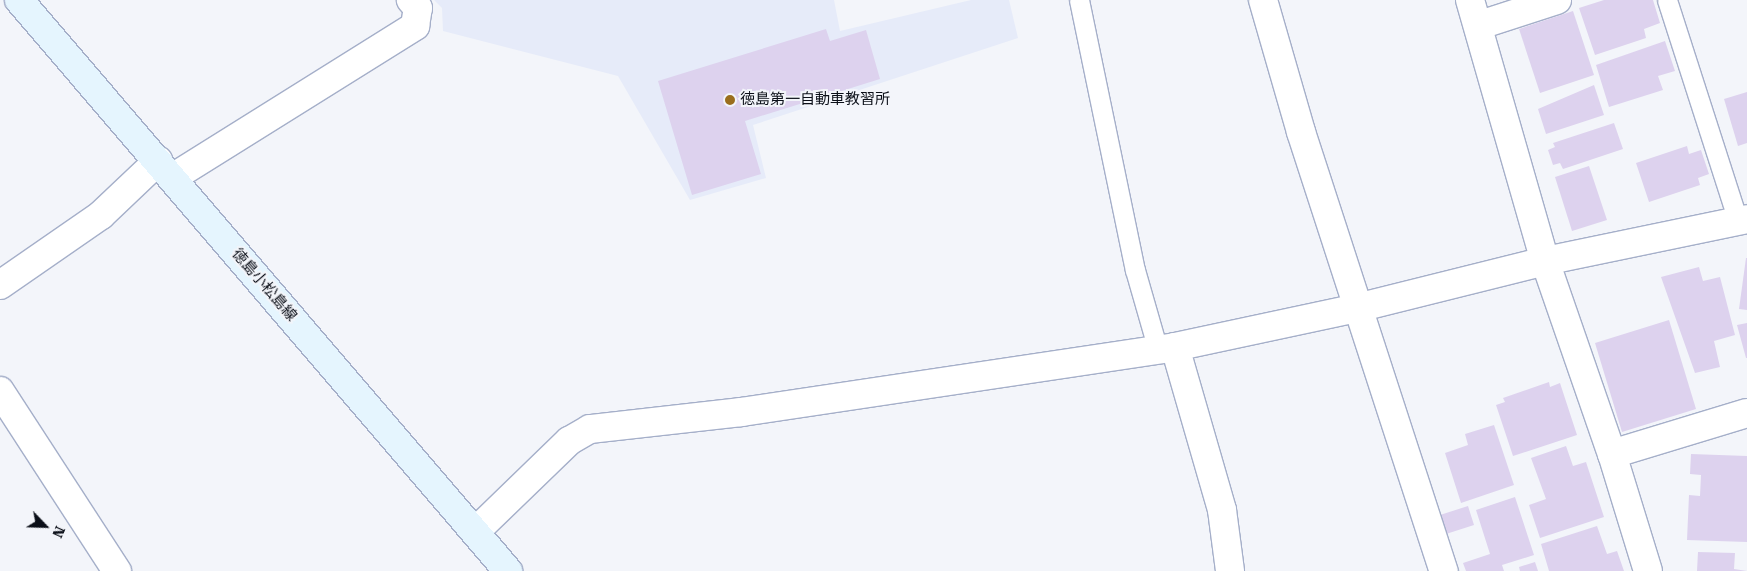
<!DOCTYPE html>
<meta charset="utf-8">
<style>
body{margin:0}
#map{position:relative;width:1747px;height:571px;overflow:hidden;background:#f3f5fa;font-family:"Roboto Serif","Noto Sans JP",serif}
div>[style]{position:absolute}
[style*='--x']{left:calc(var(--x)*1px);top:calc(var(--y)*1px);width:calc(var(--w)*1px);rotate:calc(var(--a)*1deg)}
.built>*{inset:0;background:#e6ebf9}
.building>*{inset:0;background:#ddd2ee}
.roads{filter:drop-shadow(1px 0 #a5afc9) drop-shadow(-1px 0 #a5afc9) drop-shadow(0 1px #a5afc9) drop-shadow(0 -1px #a5afc9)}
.lane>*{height:19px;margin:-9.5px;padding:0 9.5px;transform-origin:9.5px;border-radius:9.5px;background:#fff}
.street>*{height:28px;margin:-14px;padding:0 14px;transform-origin:14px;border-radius:14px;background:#fff}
.secondary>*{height:28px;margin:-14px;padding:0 14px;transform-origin:14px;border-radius:14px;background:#e5f5fe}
.dots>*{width:14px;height:14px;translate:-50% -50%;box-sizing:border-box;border:2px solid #f3f5fa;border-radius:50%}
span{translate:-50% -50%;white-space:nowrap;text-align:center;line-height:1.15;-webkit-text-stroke:4px #f3f5fa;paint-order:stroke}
.poi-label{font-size:15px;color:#0b0f18}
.left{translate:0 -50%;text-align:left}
.street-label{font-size:15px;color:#0b0f18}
.north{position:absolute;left:20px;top:501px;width:50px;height:50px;-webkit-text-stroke:4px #f3f5fa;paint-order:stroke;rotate:114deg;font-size:14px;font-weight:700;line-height:20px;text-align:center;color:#0b0f18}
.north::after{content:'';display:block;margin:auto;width:18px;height:22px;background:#0b0f18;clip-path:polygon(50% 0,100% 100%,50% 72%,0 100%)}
</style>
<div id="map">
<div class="built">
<div style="clip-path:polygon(434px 0,834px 0,840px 31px,971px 0,1009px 0,1018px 38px,753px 125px,766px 178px,690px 200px,618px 76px,443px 31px,442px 8px)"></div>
</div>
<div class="building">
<div style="clip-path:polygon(1604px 0,1653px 0,1660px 23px,1644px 29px,1646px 38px,1595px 55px,1579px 8px)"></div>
<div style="clip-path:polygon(1573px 11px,1594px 75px,1540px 93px,1519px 29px)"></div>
<div style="clip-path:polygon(826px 29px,830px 41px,866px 30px,880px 79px,745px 121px,761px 174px,692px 195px,658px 81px)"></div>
<div style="clip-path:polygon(1665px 41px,1675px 71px,1658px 76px,1663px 90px,1609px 107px,1596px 65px)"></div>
<div style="clip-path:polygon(1594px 85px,1604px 115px,1546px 134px,1538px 109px)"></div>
<div style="clip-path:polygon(1747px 92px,1747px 143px,1738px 146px,1724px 99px)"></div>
<div style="clip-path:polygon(1614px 123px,1623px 149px,1563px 169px,1560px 163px,1553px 165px,1548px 150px,1555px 147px,1553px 143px)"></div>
<div style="clip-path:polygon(1687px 146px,1689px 154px,1701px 150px,1709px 174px,1698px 178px,1700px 185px,1649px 202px,1636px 163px)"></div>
<div style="clip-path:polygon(1589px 166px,1607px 220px,1572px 231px,1555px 177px)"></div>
<div style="clip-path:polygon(1746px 258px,1747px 258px,1747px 310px,1739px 309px)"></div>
<div style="clip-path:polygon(1699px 267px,1703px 281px,1720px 277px,1735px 335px,1714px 341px,1720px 367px,1695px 373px,1661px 277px)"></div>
<div style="clip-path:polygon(1669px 320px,1696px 409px,1622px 432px,1595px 343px)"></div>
<div style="clip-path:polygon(1747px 323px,1747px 358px,1746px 358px,1737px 325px)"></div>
<div style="clip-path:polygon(1549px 382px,1550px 387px,1560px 383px,1577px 435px,1513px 456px,1496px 405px,1505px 402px,1503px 398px)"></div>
<div style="clip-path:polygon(1494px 425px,1514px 485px,1461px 503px,1445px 453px,1468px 445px,1465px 434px)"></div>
<div style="clip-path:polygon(1566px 446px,1573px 466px,1586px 462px,1604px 517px,1540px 538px,1529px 505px,1546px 499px,1531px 458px)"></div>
<div style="clip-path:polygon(1691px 454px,1747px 456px,1747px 542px,1687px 540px,1689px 495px,1700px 496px,1701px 475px,1690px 474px)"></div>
<div style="clip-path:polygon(1515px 497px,1534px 555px,1502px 565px,1504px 571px,1466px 571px,1463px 563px,1490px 554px,1476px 510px)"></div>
<div style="clip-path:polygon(1468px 506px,1474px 525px,1446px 534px,1440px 515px)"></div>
<div style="clip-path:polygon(1597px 526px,1607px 554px,1617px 551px,1624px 571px,1549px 571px,1541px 544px)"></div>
<div style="clip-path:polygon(1698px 552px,1735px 553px,1734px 569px,1747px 571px,1697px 571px)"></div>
<div style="clip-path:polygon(1535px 562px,1538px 571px,1520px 571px,1519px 567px)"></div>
</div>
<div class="roads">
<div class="lane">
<div style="--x:1079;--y:0;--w:276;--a:78.3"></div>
<div style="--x:1135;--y:270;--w:83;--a:74"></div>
<div style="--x:1667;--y:0;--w:232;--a:72.2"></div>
</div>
<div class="street">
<div style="--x:1263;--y:0;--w:137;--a:73.9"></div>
<div style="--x:1301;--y:132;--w:462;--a:72"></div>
<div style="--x:1470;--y:0;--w:272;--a:74"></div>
<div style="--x:1545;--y:261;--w:204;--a:70.9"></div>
<div style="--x:1612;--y:454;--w:122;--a:72.9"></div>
<div style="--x:1480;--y:25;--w:81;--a:-18"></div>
<div style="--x:172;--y:178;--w:287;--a:-32"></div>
<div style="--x:415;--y:26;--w:18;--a:-81"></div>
<div style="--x:418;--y:8;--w:11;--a:-131"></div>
<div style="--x:0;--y:285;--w:123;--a:-34.7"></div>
<div style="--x:101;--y:215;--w:79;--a:-43.5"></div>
<div style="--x:1175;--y:347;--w:186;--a:-12.1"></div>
<div style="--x:1357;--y:308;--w:194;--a:-14"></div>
<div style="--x:1545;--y:261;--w:206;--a:-11.7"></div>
<div style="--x:0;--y:391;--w:215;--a:57"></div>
<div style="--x:1612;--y:454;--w:141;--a:-16.9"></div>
<div style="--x:475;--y:532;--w:131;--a:-44.1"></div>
<div style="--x:569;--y:441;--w:24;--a:-30"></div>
<div style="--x:590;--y:429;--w:152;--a:-6.4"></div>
<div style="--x:741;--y:412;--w:439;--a:-8.5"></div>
<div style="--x:1175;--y:347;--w:170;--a:73.9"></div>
<div style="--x:1222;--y:510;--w:62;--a:82.5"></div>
</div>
<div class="secondary">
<div style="--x:19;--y:0;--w:752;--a:49.42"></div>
</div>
</div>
<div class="dots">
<div style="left:730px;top:100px;background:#9a6e1d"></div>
</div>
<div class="poi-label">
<span class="left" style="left:740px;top:100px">徳島第一自動車教習所</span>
</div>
<div class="street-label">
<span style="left:264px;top:285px;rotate:49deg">徳島小松島線</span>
</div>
<div class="north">N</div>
</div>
